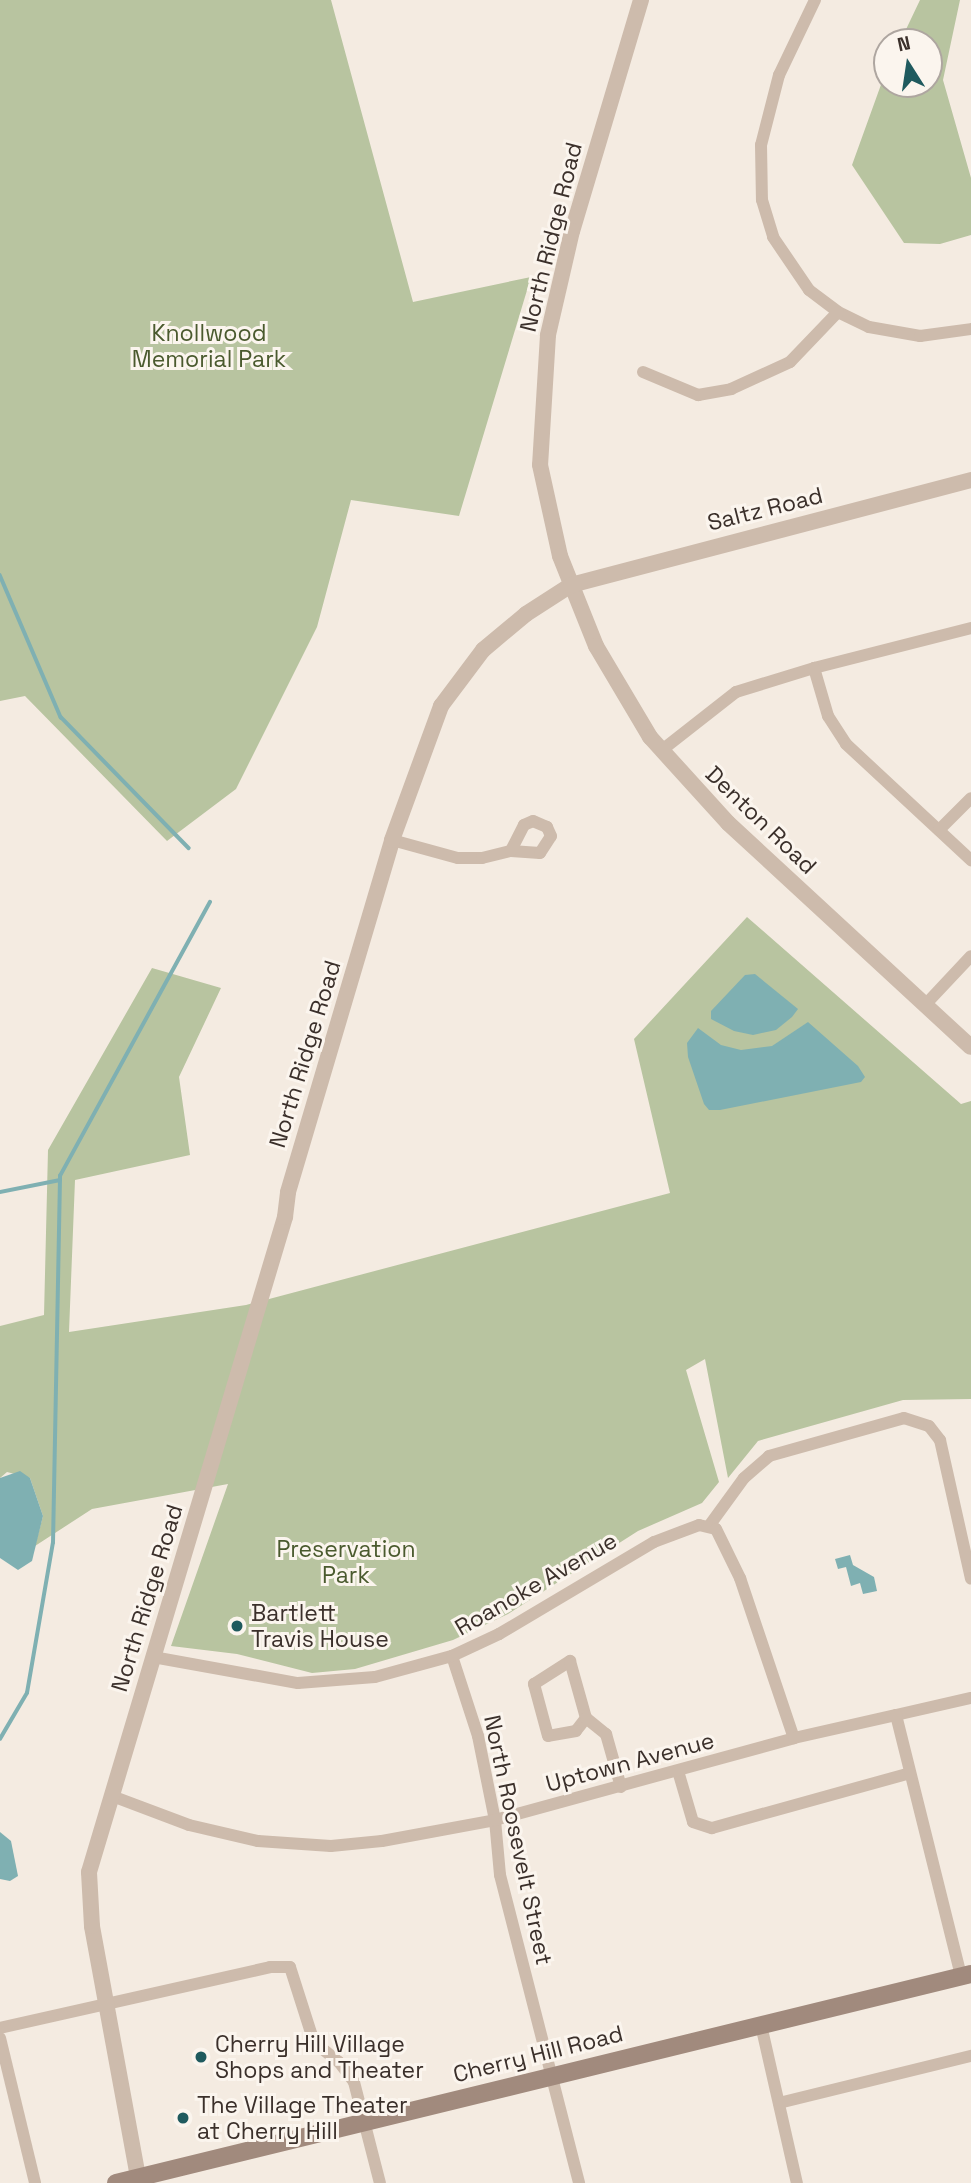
<!DOCTYPE html>
<style>
body{margin:0}
#map{position:relative;width:971px;height:2183px;overflow:hidden;background:#f4ebe1;font-family:"Space Grotesk",sans-serif}
div>[style]{position:absolute}
[style*='--x']{left:calc(var(--x)*1px);top:calc(var(--y)*1px);width:calc(var(--w)*1px);rotate:calc(var(--a)*1deg)}
.green>*{inset:0;background:#b8c4a0}
.water>*{inset:0;background:#7fb0b2}
.stream>*{height:3.5px;margin:-1.75px;padding:0 1.75px;transform-origin:1.75px;border-radius:1.75px;background:#7fb0b2}
.minor>*{height:12px;margin:-6px;padding:0 6px;transform-origin:6px;border-radius:6px;background:#cdbbac}
.tertiary>*{height:16px;margin:-8px;padding:0 8px;transform-origin:8px;border-radius:8px;background:#cdbbac}
.secondary>*{height:18px;margin:-9px;padding:0 9px;transform-origin:9px;border-radius:9px;background:#a18a7d}
.dots>*{width:19px;height:19px;translate:-50% -50%;box-sizing:border-box;border:4px solid #fbf5ee;border-radius:50%}
span{translate:-50% -50%;white-space:nowrap;text-align:center;line-height:1.15;-webkit-text-stroke:6px #fbf5ee;paint-order:stroke}
.street-label{font-size:23px;color:#3b302b}
.park-label{font-size:23px;color:#4a5a2e}
.poi-label{font-size:23px;color:#3b302b}
.left{translate:0 -50%;text-align:left}
.north{position:absolute;left:873px;top:28px;width:70px;height:70px;box-sizing:border-box;background:#fbf5ee;border:2px solid #aea6a0;border-radius:50%;rotate:348deg;font-size:19px;font-weight:700;line-height:28px;text-align:center;color:#3b302b}
.north::after{content:'';display:block;margin:auto;width:24px;height:32px;background:#1f5a5e;clip-path:polygon(50% 0,100% 100%,50% 72%,0 100%)}
</style>
<div id="map">
<div class="green">
<div style="clip-path:polygon(0 0,331px 0,413px 302px,531px 277px,459px 516px,351px 500px,317px 627px,236px 789px,167px 841px,25px 696px,0 701px)"></div>
<div style="clip-path:polygon(920px 0,960px 0,943px 80px,971px 178px,971px 235px,940px 244px,904px 243px,852px 165px,887px 68px,887px 84px,929px 84px,929px 42px,900px 42px)"></div>
<div style="clip-path:polygon(747px 917px,961px 1104px,971px 1101px,971px 1399px,903px 1400px,758px 1441px,728px 1478px,705px 1359px,686px 1370px,719px 1482px,702px 1503px,638px 1531px,508px 1614px,453px 1640px,355px 1669px,312px 1673px,237px 1654px,171px 1646px,228px 1484px,92px 1509px,35px 1546px,43px 1516px,30px 1478px,7px 1472px,0 1478px,0 1326px,44px 1315px,48px 1150px,152px 968px,221px 988px,179px 1077px,190px 1155px,75px 1180px,69px 1332px,246px 1305px,670px 1193px,634px 1039px)"></div>
</div>
<div class="water">
<div style="clip-path:polygon(755px 974px,798px 1009px,792px 1017px,776px 1030px,753px 1035px,734px 1031px,711px 1019px,711px 1011px,745px 975px)"></div>
<div style="clip-path:polygon(808px 1022px,858px 1066px,865px 1077px,861px 1082px,720px 1110px,709px 1110px,704px 1104px,688px 1057px,687px 1043px,698px 1028px,721px 1045px,741px 1050px,772px 1046px)"></div>
<div style="clip-path:polygon(20px 1471px,30px 1478px,43px 1516px,32px 1561px,18px 1570px,0 1558px,0 1478px)"></div>
<div style="clip-path:polygon(850px 1555px,853px 1565px,874px 1577px,877px 1591px,863px 1594px,860px 1583px,851px 1586px,846px 1567px,838px 1569px,835px 1559px)"></div>
<div style="clip-path:polygon(0 1832px,11px 1841px,18px 1876px,10px 1881px,0 1879px)"></div>
</div>
<div class="stream">
<div style="--x:0;--y:575;--w:155;--a:66.8"></div>
<div style="--x:61;--y:717;--w:183;--a:45.7"></div>
<div style="--x:0;--y:1192;--w:61;--a:-11.3"></div>
<div style="--x:0;--y:1739;--w:53;--a:-59.6"></div>
<div style="--x:27;--y:1693;--w:152;--a:-80.2"></div>
<div style="--x:53;--y:1543;--w:367;--a:-88.9"></div>
<div style="--x:60;--y:1176;--w:312;--a:-61.3"></div>
</div>
<div class="minor">
<div style="--x:815;--y:0;--w:83;--a:115.6"></div>
<div style="--x:779;--y:75;--w:72;--a:104.4"></div>
<div style="--x:761;--y:145;--w:55;--a:89"></div>
<div style="--x:762;--y:200;--w:39;--a:73"></div>
<div style="--x:773;--y:237;--w:64;--a:55.8"></div>
<div style="--x:809;--y:290;--w:36;--a:37"></div>
<div style="--x:838;--y:312;--w:34;--a:26"></div>
<div style="--x:869;--y:327;--w:52;--a:10"></div>
<div style="--x:920;--y:336;--w:51;--a:-7.8"></div>
<div style="--x:643;--y:372;--w:60;--a:22.7"></div>
<div style="--x:698;--y:395;--w:34;--a:-10"></div>
<div style="--x:731;--y:389;--w:65;--a:-24.6"></div>
<div style="--x:790;--y:362;--w:69;--a:-46.2"></div>
<div style="--x:814;--y:668;--w:162;--a:-14.3"></div>
<div style="--x:662;--y:750;--w:94;--a:-38.1"></div>
<div style="--x:736;--y:692;--w:82;--a:-17.1"></div>
<div style="--x:814;--y:668;--w:50;--a:73.7"></div>
<div style="--x:828;--y:716;--w:33;--a:57"></div>
<div style="--x:846;--y:744;--w:171;--a:42.9"></div>
<div style="--x:939;--y:830;--w:45;--a:-45"></div>
<div style="--x:392;--y:840;--w:68;--a:15.3"></div>
<div style="--x:458;--y:858;--w:24;--a:0"></div>
<div style="--x:482;--y:858;--w:30;--a:-14"></div>
<div style="--x:511;--y:851;--w:29;--a:4"></div>
<div style="--x:540;--y:853;--w:20;--a:-57"></div>
<div style="--x:551;--y:836;--w:10;--a:-114"></div>
<div style="--x:547;--y:827;--w:15;--a:-157"></div>
<div style="--x:533;--y:821;--w:10;--a:156"></div>
<div style="--x:524;--y:825;--w:29;--a:117"></div>
<div style="--x:925;--y:1005;--w:67;--a:-46.8"></div>
<div style="--x:709;--y:1526;--w:59;--a:-53.9"></div>
<div style="--x:744;--y:1478;--w:33;--a:-41"></div>
<div style="--x:769;--y:1456;--w:140;--a:-15.7"></div>
<div style="--x:904;--y:1418;--w:26;--a:18"></div>
<div style="--x:929;--y:1426;--w:18;--a:52"></div>
<div style="--x:940;--y:1440;--w:142;--a:77.4"></div>
<div style="--x:452;--y:1656;--w:84;--a:72"></div>
<div style="--x:478;--y:1736;--w:86;--a:78.6"></div>
<div style="--x:495;--y:1820;--w:55;--a:84.8"></div>
<div style="--x:500;--y:1875;--w:318;--a:75.6"></div>
<div style="--x:153;--y:1657;--w:147;--a:10.2"></div>
<div style="--x:298;--y:1683;--w:77;--a:-4.5"></div>
<div style="--x:375;--y:1677;--w:80;--a:-15.3"></div>
<div style="--x:452;--y:1656;--w:52;--a:-25.1"></div>
<div style="--x:499;--y:1634;--w:180;--a:-30.7"></div>
<div style="--x:654;--y:1542;--w:48;--a:-20.7"></div>
<div style="--x:699;--y:1525;--w:17;--a:13"></div>
<div style="--x:716;--y:1529;--w:55;--a:63.9"></div>
<div style="--x:740;--y:1578;--w:169;--a:71.4"></div>
<div style="--x:896;--y:1715;--w:77;--a:-12.8"></div>
<div style="--x:586;--y:1718;--w:16;--a:128"></div>
<div style="--x:576;--y:1731;--w:28;--a:170"></div>
<div style="--x:548;--y:1736;--w:54;--a:-105.1"></div>
<div style="--x:534;--y:1684;--w:43;--a:-32.6"></div>
<div style="--x:570;--y:1661;--w:59;--a:74.3"></div>
<div style="--x:586;--y:1718;--w:26;--a:39"></div>
<div style="--x:606;--y:1734;--w:55;--a:74.2"></div>
<div style="--x:678;--y:1771;--w:53;--a:73.6"></div>
<div style="--x:693;--y:1822;--w:20;--a:18"></div>
<div style="--x:712;--y:1828;--w:205;--a:-15.5"></div>
<div style="--x:112;--y:1796;--w:82;--a:20.6"></div>
<div style="--x:189;--y:1825;--w:71;--a:13.1"></div>
<div style="--x:258;--y:1841;--w:73;--a:3.9"></div>
<div style="--x:331;--y:1846;--w:51;--a:-5.6"></div>
<div style="--x:382;--y:1841;--w:115;--a:-10.5"></div>
<div style="--x:495;--y:1820;--w:310;--a:-15.3"></div>
<div style="--x:794;--y:1738;--w:105;--a:-12.7"></div>
<div style="--x:896;--y:1715;--w:269;--a:76"></div>
<div style="--x:761;--y:2025;--w:162;--a:77.2"></div>
<div style="--x:0;--y:2028;--w:277;--a:-12.7"></div>
<div style="--x:270;--y:1967;--w:20;--a:0"></div>
<div style="--x:290;--y:1967;--w:79;--a:72.3"></div>
<div style="--x:314;--y:2042;--w:32;--a:39"></div>
<div style="--x:339;--y:2062;--w:25;--a:53"></div>
<div style="--x:354;--y:2082;--w:104;--a:75.6"></div>
<div style="--x:0;--y:2038;--w:149;--a:76.4"></div>
<div style="--x:779;--y:2103;--w:198;--a:-13.8"></div>
</div>
<div class="tertiary">
<div style="--x:641;--y:0;--w:241;--a:106.6"></div>
<div style="--x:572;--y:231;--w:107;--a:103"></div>
<div style="--x:548;--y:335;--w:130;--a:93.5"></div>
<div style="--x:540;--y:465;--w:93;--a:77.6"></div>
<div style="--x:560;--y:556;--w:97;--a:68.2"></div>
<div style="--x:596;--y:646;--w:106;--a:59.3"></div>
<div style="--x:650;--y:737;--w:116;--a:47.8"></div>
<div style="--x:728;--y:823;--w:330;--a:42.7"></div>
<div style="--x:138;--y:2177;--w:255;--a:-100.4"></div>
<div style="--x:92;--y:1926;--w:54;--a:-93.2"></div>
<div style="--x:89;--y:1872;--w:684;--a:-73.34"></div>
<div style="--x:285;--y:1217;--w:25;--a:-83"></div>
<div style="--x:288;--y:1192;--w:367;--a:-73.5"></div>
<div style="--x:392;--y:840;--w:143;--a:-69.9"></div>
<div style="--x:441;--y:706;--w:70;--a:-53.1"></div>
<div style="--x:483;--y:650;--w:56;--a:-39.9"></div>
<div style="--x:526;--y:614;--w:54;--a:-32.8"></div>
<div style="--x:571;--y:585;--w:414;--a:-14.7"></div>
</div>
<div class="secondary">
<div style="--x:116;--y:2183;--w:880;--a:-13.74"></div>
</div>
<div class="dots">
<div style="left:237px;top:1626px;background:#1f5a5e"></div>
<div style="left:201px;top:2057px;background:#1f5a5e"></div>
<div style="left:183px;top:2118px;background:#1f5a5e"></div>
</div>
<div class="street-label">
<span style="left:551px;top:237px;rotate:-76deg">North Ridge Road</span>
<span style="left:765px;top:509px;rotate:-14deg">Saltz Road</span>
<span style="left:761px;top:820px;rotate:44deg">Denton Road</span>
<span style="left:305px;top:1054px;rotate:-73deg">North Ridge Road</span>
<span style="left:536px;top:1584px;rotate:-30deg">Roanoke Avenue</span>
<span style="left:147px;top:1598px;rotate:-73deg">North Ridge Road</span>
<span style="left:630px;top:1762px;rotate:-15deg">Uptown Avenue</span>
<span style="left:518px;top:1840px;rotate:78deg">North Roosevelt Street</span>
<span style="left:538px;top:2054px;rotate:-14deg">Cherry Hill Road</span>
</div>
<div class="park-label">
<span style="left:209px;top:346px">Knollwood<br>Memorial Park</span>
<span style="left:346px;top:1562px">Preservation<br>Park</span>
</div>
<div class="poi-label">
<span class="left" style="left:251px;top:1626px">Bartlett<br>Travis House</span>
<span class="left" style="left:215px;top:2057px">Cherry Hill Village<br>Shops and Theater</span>
<span class="left" style="left:197px;top:2118px">The Village Theater<br>at Cherry Hill</span>
</div>
<div class="north">N</div>
</div>
